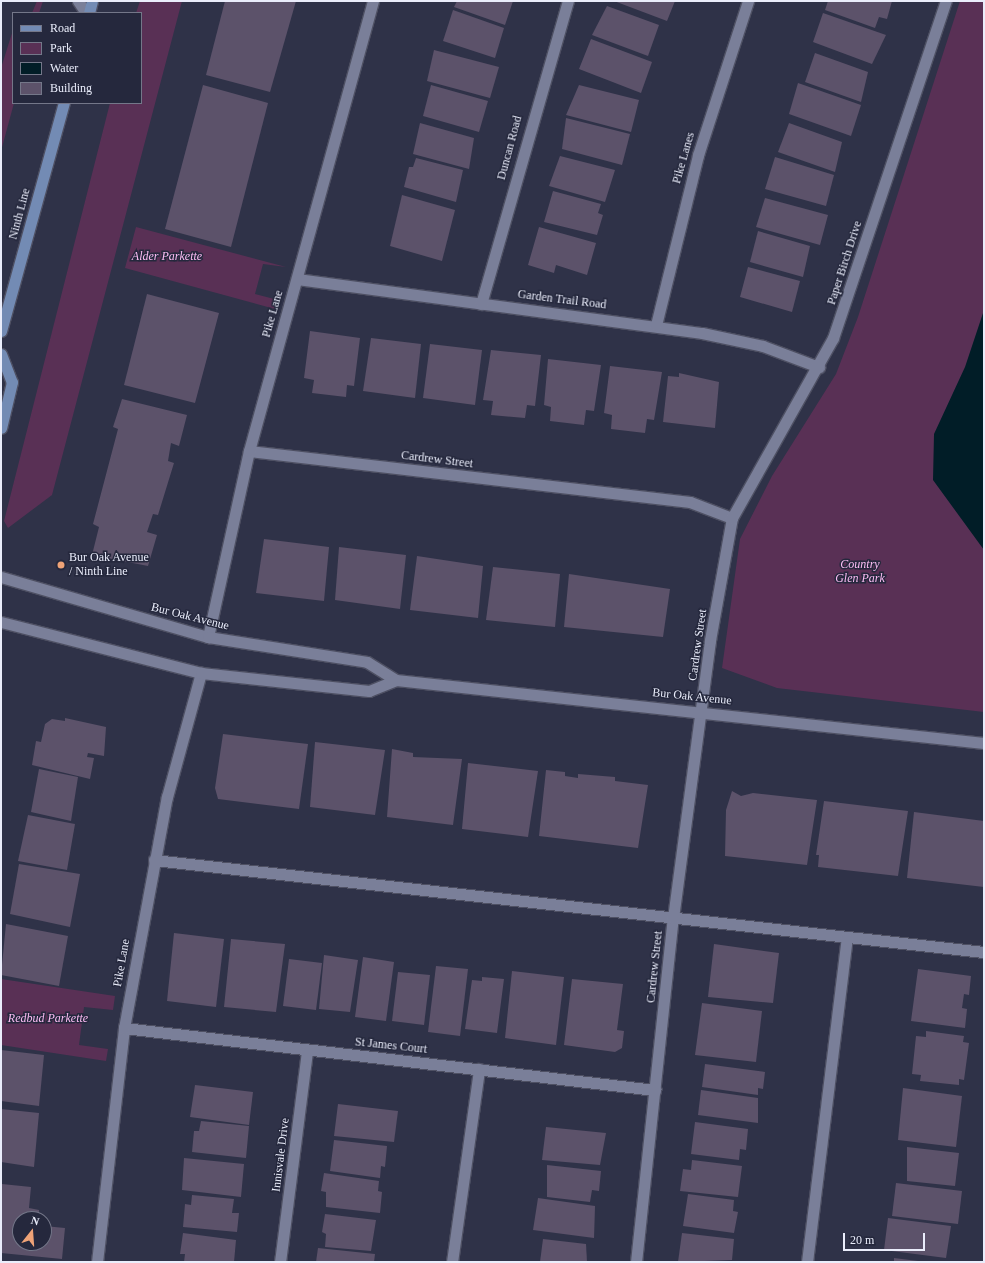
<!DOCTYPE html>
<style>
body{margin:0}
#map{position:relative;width:985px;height:1263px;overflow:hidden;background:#2f3248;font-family:Georgia,serif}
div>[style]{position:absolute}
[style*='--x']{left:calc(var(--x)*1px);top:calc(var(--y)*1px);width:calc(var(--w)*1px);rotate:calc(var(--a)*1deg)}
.green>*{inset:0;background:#593055}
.water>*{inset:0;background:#011d27}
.building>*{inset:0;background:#5c526a}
.roads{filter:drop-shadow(1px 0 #4e5063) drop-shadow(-1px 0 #4e5063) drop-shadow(0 1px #4e5063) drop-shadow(0 -1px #4e5063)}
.service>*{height:11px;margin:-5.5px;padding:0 5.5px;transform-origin:5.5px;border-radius:5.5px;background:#7a7f99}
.minor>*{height:11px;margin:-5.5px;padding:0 5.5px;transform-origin:5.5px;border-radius:5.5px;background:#7a7f99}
.tertiary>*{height:11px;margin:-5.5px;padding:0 5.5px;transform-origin:5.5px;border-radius:5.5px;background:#7a7f99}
.secondary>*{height:11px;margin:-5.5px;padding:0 5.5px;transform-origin:5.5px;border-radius:5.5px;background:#738bb4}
.dots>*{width:11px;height:11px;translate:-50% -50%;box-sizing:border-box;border:2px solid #25283d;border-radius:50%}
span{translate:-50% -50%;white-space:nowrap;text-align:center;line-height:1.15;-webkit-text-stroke:3px #25283d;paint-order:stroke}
.street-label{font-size:12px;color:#eaedfb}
.park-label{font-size:12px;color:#fdbdf5;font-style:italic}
.poi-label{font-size:12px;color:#eaedfb}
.left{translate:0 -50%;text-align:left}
.frame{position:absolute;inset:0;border:2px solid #eaedfb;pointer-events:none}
.legend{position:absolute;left:12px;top:12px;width:130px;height:92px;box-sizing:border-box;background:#25283d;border:1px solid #747789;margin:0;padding:5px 7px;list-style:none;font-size:12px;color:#eaedfb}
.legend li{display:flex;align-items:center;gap:8px;height:20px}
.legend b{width:20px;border:1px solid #747789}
.north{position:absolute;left:12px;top:1211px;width:40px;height:40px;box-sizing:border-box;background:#25283d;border:1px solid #747789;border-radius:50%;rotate:17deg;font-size:11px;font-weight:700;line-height:16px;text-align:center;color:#eaedfb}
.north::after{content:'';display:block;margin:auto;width:14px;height:18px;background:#efa377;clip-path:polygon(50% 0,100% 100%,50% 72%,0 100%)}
.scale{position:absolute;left:843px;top:1233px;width:82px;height:18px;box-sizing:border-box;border:2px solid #eaedfb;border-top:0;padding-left:5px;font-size:12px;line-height:14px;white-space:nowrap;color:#eaedfb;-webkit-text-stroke:3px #25283d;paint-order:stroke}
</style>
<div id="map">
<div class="green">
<div style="clip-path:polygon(37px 1px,43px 1px,39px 13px,32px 13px)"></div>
<div style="clip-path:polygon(140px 1px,182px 1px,52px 495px,8px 528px,4px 521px,110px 103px,141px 103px,141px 13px,136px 13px)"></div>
<div style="clip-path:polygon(960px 1px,984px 1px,984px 712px,777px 688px,722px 668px,740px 539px,772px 476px,836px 374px,858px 317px)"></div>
<div style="clip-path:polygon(13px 30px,14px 103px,1px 151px,1px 68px)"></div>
<div style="clip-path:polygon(136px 227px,286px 267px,263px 264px,255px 294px,278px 300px,275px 309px,125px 268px)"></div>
<div style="clip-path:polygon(1px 979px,115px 996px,113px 1010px,84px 1007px,79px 1045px,108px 1049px,106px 1061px,1px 1045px)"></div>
</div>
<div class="water">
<div style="clip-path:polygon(984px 310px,984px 550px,933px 480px,934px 434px,965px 367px)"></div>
</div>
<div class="building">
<div style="clip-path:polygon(225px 1px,296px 1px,270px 92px,206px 75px)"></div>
<div style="clip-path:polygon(457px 1px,513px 1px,505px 25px,454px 7px)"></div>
<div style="clip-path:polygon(614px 1px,675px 1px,667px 21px)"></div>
<div style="clip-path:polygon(828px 1px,892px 1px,887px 19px,879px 17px,875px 28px,825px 10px)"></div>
<div style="clip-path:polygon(607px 6px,659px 25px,648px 56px,592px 35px)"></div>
<div style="clip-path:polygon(453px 10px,504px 28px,495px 58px,443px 41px)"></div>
<div style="clip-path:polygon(823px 13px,886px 35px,872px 64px,813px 42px)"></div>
<div style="clip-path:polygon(591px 39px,652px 62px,641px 93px,579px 69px)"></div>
<div style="clip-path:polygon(434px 50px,499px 67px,490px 98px,427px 81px)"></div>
<div style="clip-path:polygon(815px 53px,868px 72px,861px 102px,805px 82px)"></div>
<div style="clip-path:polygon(798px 83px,861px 105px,851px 136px,789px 114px)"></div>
<div style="clip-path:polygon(203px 85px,268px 103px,231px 247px,165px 229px)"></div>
<div style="clip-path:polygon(431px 85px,488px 101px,479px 132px,423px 116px)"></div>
<div style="clip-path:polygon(579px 85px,639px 100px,631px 132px,566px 115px)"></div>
<div style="clip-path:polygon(566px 118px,630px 134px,622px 165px,562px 149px)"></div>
<div style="clip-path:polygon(420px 123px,474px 138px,469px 169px,413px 154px)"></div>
<div style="clip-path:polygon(789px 123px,842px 142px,835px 172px,778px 152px)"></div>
<div style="clip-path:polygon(560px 156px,615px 170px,605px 202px,549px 186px)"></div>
<div style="clip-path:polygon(775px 157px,834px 175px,826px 206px,765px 189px)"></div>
<div style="clip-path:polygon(416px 158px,463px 170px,456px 202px,404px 187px,409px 167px,413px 167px)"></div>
<div style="clip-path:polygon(553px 191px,601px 204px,598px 213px,603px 215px,597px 235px,544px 222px)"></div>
<div style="clip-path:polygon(402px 195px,455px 210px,442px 261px,390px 246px)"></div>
<div style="clip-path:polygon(765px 198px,828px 215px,820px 245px,756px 227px)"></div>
<div style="clip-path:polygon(539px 227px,596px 243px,587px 275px,556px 265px,554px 273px,528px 265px)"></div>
<div style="clip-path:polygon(758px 231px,810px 246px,803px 277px,750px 262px)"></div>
<div style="clip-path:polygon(748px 267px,800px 281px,792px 312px,740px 297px)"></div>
<div style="clip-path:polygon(147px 294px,219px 313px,195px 403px,124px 385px)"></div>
<div style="clip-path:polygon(310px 331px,360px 338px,354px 386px,347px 385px,346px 397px,312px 393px,314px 380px,304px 378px)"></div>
<div style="clip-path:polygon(371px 338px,421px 344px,415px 398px,363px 391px)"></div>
<div style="clip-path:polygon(430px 344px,482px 350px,475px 405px,423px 398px)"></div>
<div style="clip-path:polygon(491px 350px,541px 355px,535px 406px,527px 405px,525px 418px,491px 415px,493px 401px,483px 400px)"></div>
<div style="clip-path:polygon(548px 359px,601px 365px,594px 411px,586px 410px,584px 425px,550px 421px,551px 407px,544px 405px)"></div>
<div style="clip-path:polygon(610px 366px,662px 372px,654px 420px,647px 419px,645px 433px,611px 429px,612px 415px,604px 413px)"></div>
<div style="clip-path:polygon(679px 373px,719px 382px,715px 428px,663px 422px,668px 376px,679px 377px)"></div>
<div style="clip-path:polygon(122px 399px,187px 415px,179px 446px,171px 443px,168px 461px,174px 463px,158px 515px,153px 514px,147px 532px,157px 535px,148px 566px,92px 555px,99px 527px,93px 524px,118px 429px,113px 427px)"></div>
<div style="clip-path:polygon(264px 539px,329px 547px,324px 601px,256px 593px)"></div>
<div style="clip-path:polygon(339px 547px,406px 555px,400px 609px,335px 600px)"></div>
<div style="clip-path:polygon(417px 556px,483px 566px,478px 618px,410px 610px)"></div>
<div style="clip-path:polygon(493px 567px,560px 574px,555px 627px,486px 620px)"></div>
<div style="clip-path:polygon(569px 574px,670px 589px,663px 637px,564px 627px)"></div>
<div style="clip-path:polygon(65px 718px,106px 727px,104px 756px,88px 753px,87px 757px,94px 758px,90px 779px,32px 765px,36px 741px,41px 742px,45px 724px,52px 719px,65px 721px)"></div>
<div style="clip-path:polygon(223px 734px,308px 744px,299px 809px,218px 799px,215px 788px)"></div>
<div style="clip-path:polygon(315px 742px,385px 750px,375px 815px,310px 807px)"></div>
<div style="clip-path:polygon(392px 749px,413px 753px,413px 757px,462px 759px,453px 825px,387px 817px)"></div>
<div style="clip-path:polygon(468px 763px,538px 771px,528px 837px,462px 829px)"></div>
<div style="clip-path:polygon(39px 769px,78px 777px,71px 821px,31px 812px)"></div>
<div style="clip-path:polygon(546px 770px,565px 772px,565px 776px,578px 778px,578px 774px,615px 777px,615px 781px,648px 785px,638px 848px,539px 836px)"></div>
<div style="clip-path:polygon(732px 791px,741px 796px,753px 793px,817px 800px,807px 865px,725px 856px,726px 810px)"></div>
<div style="clip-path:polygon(824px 801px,908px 811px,898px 876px,818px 867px,819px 855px,816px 855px)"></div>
<div style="clip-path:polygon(914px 812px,984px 821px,984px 887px,907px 878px)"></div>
<div style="clip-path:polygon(28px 815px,75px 824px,67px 870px,18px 861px)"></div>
<div style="clip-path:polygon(19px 864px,80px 874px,70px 927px,10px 914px)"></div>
<div style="clip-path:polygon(6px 924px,68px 936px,59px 986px,1px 975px)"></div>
<div style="clip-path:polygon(174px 933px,224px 939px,216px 1007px,167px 1001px)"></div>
<div style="clip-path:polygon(231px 939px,285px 944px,276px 1012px,224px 1007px)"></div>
<div style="clip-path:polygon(714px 944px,779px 953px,773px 1003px,708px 997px)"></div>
<div style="clip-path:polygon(324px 955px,358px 960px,350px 1012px,319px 1009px)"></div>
<div style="clip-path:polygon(363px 957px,394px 962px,386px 1021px,355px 1017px)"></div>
<div style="clip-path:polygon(289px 959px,322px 963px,316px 1010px,283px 1006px)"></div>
<div style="clip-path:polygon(436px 966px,468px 969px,460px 1036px,428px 1032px)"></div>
<div style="clip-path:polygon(918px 969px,971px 976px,969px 995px,964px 994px,962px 1008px,967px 1009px,965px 1028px,911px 1021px)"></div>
<div style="clip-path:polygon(512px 971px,564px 977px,556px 1045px,505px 1038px)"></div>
<div style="clip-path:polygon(398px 972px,430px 975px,424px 1025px,392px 1021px)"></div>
<div style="clip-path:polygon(482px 977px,504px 979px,497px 1033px,465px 1029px,472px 980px,482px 981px)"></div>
<div style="clip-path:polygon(572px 979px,623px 984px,617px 1030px,624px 1031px,622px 1048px,615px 1052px,564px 1045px)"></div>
<div style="clip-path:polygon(702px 1003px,762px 1011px,756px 1062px,695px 1055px)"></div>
<div style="clip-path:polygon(926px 1031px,964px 1036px,963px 1042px,969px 1043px,964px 1080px,959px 1079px,959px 1085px,920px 1081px,921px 1075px,912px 1074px,916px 1036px,926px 1037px)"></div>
<div style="clip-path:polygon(1px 1050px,44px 1055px,39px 1106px,1px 1101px)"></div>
<div style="clip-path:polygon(705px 1064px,765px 1072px,763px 1089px,758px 1088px,758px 1095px,702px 1087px)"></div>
<div style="clip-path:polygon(195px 1085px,253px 1092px,249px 1125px,190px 1117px)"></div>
<div style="clip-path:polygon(903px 1088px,962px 1096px,956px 1147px,898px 1140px)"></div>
<div style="clip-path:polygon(701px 1090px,758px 1098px,758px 1123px,698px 1115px)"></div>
<div style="clip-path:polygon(338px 1104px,398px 1111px,394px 1142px,334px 1136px)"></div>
<div style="clip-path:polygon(1px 1109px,39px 1113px,34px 1167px,1px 1162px)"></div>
<div style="clip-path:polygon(201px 1121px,249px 1126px,246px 1158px,192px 1152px,194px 1131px,199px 1131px)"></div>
<div style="clip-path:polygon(695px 1122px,748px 1129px,746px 1150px,740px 1149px,739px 1160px,691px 1154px)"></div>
<div style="clip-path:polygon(546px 1127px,606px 1133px,600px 1165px,542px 1160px)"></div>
<div style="clip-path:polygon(334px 1140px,387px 1146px,385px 1167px,381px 1166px,380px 1178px,330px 1171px)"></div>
<div style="clip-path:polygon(907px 1147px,959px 1153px,955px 1186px,907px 1181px)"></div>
<div style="clip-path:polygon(184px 1158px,244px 1164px,241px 1197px,182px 1190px)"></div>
<div style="clip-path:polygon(692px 1160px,742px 1166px,738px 1197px,680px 1191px,683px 1169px,691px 1170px)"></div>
<div style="clip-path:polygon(547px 1165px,601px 1171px,599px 1191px,592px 1190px,590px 1202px,547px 1197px)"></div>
<div style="clip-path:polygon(324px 1173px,379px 1181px,378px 1191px,382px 1192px,380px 1213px,326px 1207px,326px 1192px,321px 1191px)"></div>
<div style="clip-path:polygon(896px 1183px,962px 1191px,958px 1224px,892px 1216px)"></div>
<div style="clip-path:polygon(2px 1184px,31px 1187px,29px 1208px,39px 1210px,39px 1219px,20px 1219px,20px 1243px,44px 1243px,44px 1226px,65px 1228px,62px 1259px,1px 1253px)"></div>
<div style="clip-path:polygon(688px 1194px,734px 1200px,733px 1211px,738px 1212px,734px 1233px,683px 1226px)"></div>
<div style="clip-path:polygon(192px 1195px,234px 1199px,232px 1213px,239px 1213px,237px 1232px,183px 1227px,185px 1204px,191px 1205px)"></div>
<div style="clip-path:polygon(538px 1198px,595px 1206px,594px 1238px,533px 1230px)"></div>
<div style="clip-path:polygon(325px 1214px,376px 1220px,371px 1251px,325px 1247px,326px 1234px,322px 1232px)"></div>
<div style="clip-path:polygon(888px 1218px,951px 1226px,946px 1258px,884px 1250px)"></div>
<div style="clip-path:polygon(183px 1233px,236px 1240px,234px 1262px,184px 1262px,185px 1254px,180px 1254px)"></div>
<div style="clip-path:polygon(682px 1233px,734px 1239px,732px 1260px,678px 1262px)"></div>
<div style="clip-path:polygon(543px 1239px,586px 1244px,587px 1262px,540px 1262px)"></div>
<div style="clip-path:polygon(318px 1248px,375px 1254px,374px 1262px,316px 1262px)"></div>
<div style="clip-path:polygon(894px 1258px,918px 1261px,918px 1262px,894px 1262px)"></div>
</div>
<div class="roads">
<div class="service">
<div style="--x:78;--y:1;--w:14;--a:56"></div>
<div style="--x:154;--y:860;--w:835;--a:6.33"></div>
<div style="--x:452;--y:1262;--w:195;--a:-82"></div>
<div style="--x:807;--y:1262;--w:326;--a:-83"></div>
</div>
<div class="minor">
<div style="--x:297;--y:279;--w:409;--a:7.6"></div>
<div style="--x:702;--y:333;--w:62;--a:12"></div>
<div style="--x:763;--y:346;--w:60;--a:20.6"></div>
<div style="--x:481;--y:304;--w:315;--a:-74"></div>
<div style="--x:656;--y:325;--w:175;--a:-76.1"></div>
<div style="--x:698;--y:155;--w:162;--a:-72"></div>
<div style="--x:249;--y:451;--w:444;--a:6.6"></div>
<div style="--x:690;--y:502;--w:45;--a:20.9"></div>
<div style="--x:208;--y:637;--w:190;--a:-77.6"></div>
<div style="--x:249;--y:451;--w:467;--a:-74.6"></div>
<div style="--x:124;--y:1028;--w:535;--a:6.66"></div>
<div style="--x:97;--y:1262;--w:236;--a:-83.4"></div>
<div style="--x:124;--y:1028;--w:235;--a:-79.5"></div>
<div style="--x:167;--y:797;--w:129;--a:-74.7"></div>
<div style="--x:280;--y:1262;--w:214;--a:-82.7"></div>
<div style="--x:636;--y:1262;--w:346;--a:-83.9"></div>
<div style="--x:673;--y:918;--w:280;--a:-82.4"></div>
<div style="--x:710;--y:640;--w:124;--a:-79.8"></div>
<div style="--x:732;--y:518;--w:206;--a:-60.7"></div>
<div style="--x:833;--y:338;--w:355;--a:-71.5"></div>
</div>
<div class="tertiary">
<div style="--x:1;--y:577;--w:216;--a:16.2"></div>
<div style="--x:208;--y:637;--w:161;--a:8.9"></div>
<div style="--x:367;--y:662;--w:34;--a:32"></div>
<div style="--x:396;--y:680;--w:591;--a:6.12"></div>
<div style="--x:1;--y:622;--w:206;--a:14.3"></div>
<div style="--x:201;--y:673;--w:169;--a:6.1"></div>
<div style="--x:369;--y:691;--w:29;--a:-22"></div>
</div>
<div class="secondary">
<div style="--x:89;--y:13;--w:12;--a:-76"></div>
<div style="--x:1;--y:331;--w:237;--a:-74.6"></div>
<div style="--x:1;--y:354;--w:30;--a:69"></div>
<div style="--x:12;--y:382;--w:47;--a:103.4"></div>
</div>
</div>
<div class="dots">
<div style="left:61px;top:565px;background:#efa377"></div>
</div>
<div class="street-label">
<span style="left:510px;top:148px;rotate:-75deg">Duncan Road</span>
<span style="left:684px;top:158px;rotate:-74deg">Pike Lanes</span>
<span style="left:20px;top:214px;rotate:-75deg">Ninth Line</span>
<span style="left:845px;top:263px;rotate:-72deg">Paper Birch Drive</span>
<span style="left:562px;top:300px;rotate:7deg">Garden Trail Road</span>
<span style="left:273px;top:314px;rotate:-74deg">Pike Lane</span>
<span style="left:437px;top:460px;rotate:7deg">Cardrew Street</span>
<span style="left:190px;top:617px;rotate:14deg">Bur Oak Avenue</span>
<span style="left:698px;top:645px;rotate:-82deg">Cardrew Street</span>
<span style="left:692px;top:697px;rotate:6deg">Bur Oak Avenue</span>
<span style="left:122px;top:963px;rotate:-80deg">Pike Lane</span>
<span style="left:655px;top:967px;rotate:-84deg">Cardrew Street</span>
<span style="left:391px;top:1046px;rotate:6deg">St James Court</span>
<span style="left:281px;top:1155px;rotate:-83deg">Innisvale Drive</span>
</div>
<div class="park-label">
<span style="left:167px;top:257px">Alder Parkette</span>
<span style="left:860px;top:572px">Country<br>Glen Park</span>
<span style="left:48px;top:1019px">Redbud Parkette</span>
</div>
<div class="poi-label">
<span class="left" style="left:69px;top:565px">Bur Oak Avenue<br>/ Ninth Line</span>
</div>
<div class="frame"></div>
<ul class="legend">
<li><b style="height:5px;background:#738bb4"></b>Road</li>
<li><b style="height:11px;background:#593055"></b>Park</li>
<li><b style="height:11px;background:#011d27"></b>Water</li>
<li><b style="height:11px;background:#5c526a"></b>Building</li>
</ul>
<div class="north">N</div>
<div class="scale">20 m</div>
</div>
